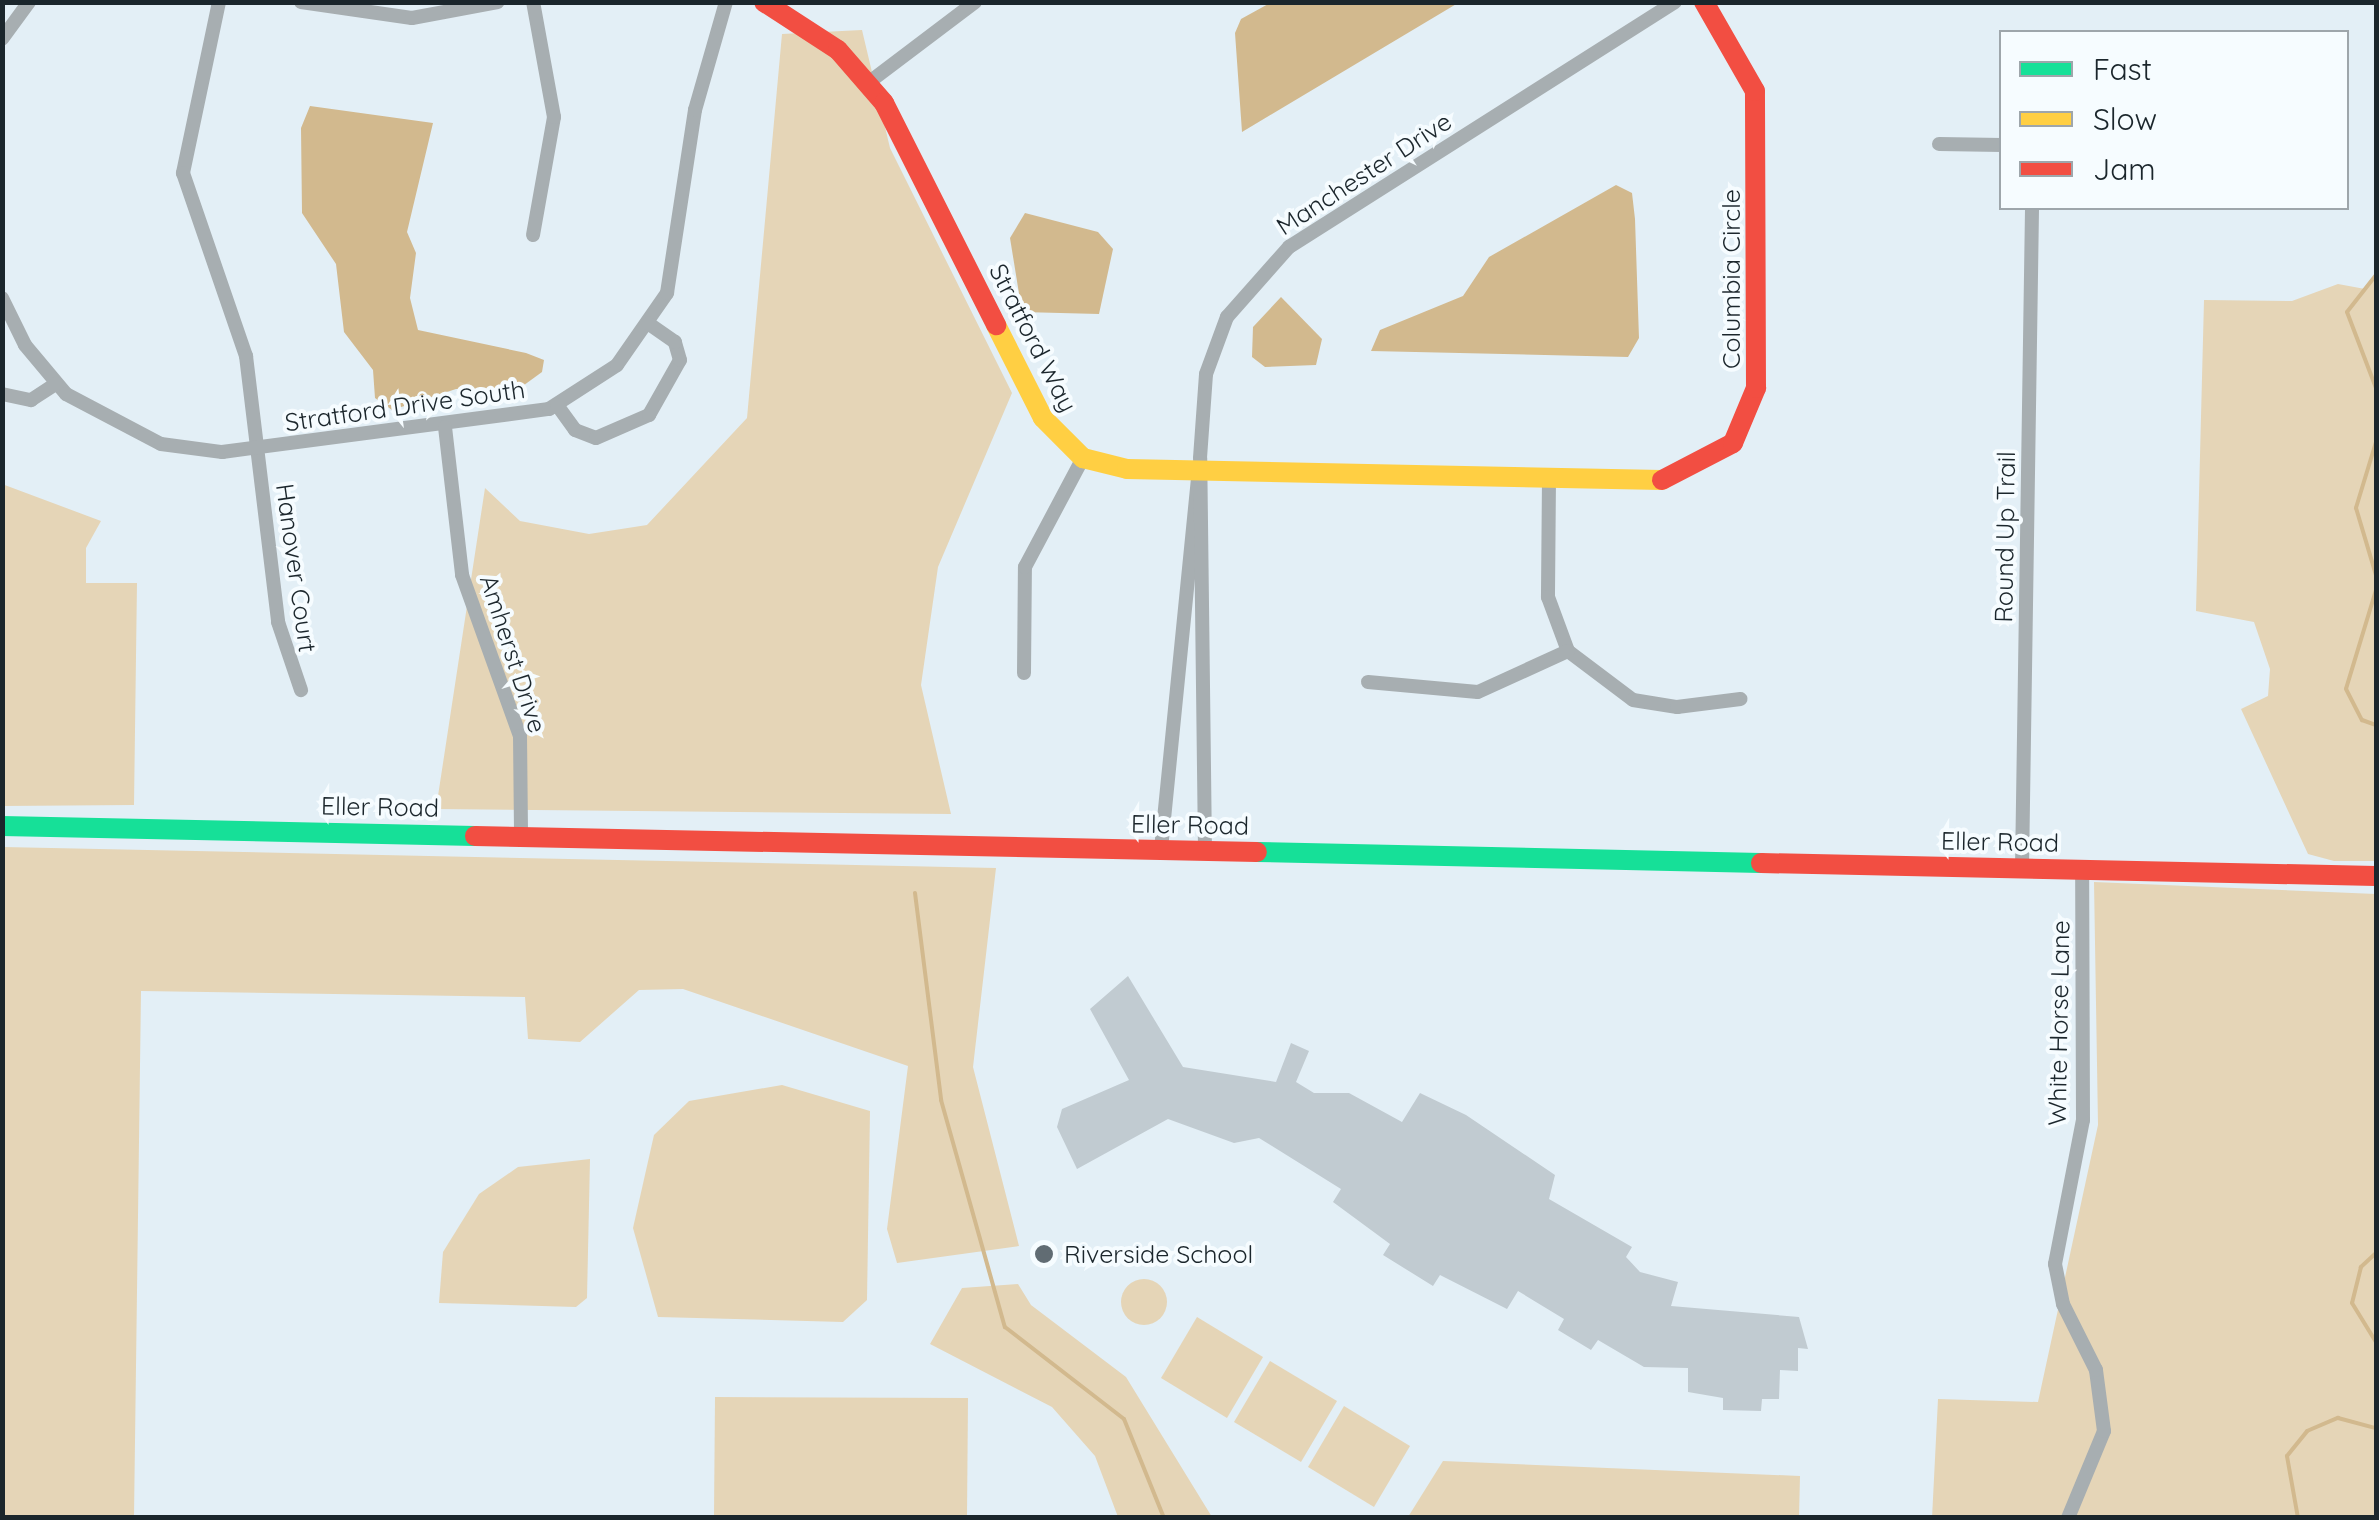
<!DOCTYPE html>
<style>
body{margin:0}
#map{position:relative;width:2379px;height:1520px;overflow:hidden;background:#e3eff6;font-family:Quicksand,sans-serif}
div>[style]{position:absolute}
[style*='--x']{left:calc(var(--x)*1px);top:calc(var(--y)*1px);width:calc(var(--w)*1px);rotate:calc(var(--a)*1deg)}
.green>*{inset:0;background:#e5d5b7}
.round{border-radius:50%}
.water>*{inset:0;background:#d2b98e}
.stream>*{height:4px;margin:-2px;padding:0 2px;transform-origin:2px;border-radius:2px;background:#d2b98e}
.building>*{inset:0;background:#c1cbd1}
.street>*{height:14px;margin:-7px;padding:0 7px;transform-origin:7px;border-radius:7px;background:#a7aeb1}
.fast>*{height:20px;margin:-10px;padding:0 10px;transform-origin:10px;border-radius:10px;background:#16e098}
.slow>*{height:20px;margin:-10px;padding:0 10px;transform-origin:10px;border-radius:10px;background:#ffcf43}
.jam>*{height:20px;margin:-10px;padding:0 10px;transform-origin:10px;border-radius:10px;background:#f24e42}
.dots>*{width:28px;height:28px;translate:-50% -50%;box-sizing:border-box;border:5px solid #f6fcff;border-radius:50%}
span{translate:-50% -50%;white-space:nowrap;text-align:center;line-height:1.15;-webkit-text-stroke:8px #f6fcff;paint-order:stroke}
.street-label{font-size:25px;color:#1b262c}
.poi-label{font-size:25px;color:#1b262c}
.left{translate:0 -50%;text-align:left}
.frame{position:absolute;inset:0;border:5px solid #1b262c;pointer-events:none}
.legend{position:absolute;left:1999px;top:30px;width:350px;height:180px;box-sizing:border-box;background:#f6fcff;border:2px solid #9ea6ab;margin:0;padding:12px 18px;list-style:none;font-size:30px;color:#1b262c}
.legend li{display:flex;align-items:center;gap:20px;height:50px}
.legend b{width:50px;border:2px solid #9ea6ab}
</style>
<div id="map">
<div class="green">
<div style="clip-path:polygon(862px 30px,890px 148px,1012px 393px,938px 567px,921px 685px,951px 814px,436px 809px,485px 488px,520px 521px,589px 534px,647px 525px,747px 418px,782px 34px)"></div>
<div style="clip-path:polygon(2376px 275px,2376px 861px,2334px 861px,2308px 854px,2241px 709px,2268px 696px,2270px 669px,2254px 622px,2196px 611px,2204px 300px,2292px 301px,2338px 284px,2365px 289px)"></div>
<div style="clip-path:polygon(2px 484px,101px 521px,86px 548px,86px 583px,137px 583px,134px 805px,3px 806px)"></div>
<div style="clip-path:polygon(3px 847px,996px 868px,973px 1067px,1019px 1246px,897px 1263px,887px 1229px,908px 1066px,683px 989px,639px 990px,580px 1042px,528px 1039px,525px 997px,141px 991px,134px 1517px,3px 1517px)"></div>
<div style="clip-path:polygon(2094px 882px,2376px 894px,2376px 1517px,1932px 1518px,1938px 1399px,2038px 1402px,2098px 1125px)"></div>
<div style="clip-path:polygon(782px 1085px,870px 1111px,867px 1300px,843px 1322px,658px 1317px,633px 1228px,654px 1135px,689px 1101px)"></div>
<div style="clip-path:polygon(590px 1159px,587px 1298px,576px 1307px,439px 1303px,443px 1252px,479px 1194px,518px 1167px)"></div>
<div class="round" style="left:1121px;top:1279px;width:46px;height:46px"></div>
<div style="clip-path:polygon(1018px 1284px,1031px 1305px,1126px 1377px,1212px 1517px,1118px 1517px,1095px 1456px,1052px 1407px,930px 1344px,962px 1288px)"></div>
<div style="clip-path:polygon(1197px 1317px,1263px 1357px,1227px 1418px,1161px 1378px)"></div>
<div style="clip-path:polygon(1270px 1361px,1337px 1401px,1301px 1462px,1234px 1422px)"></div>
<div style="clip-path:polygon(715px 1397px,968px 1398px,967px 1516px,714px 1515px)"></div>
<div style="clip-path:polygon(1344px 1406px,1410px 1446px,1374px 1507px,1308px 1467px)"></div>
<div style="clip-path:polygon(1443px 1461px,1800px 1476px,1799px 1517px,1408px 1517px)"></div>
</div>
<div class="water">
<div style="clip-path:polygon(1270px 3px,1270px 2px,1458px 3px,1242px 132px,1235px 33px,1241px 19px)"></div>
<div style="clip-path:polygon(310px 106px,433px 123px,407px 232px,416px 253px,410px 298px,418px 330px,526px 353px,544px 360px,542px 372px,520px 388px,456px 389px,392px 410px,375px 398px,373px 370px,344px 332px,336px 264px,302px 213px,301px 128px)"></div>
<div style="clip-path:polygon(1616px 185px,1632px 193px,1635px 219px,1639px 338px,1628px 357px,1371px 351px,1380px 330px,1463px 296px,1489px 257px)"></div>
<div style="clip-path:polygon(1025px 213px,1098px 232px,1113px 249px,1099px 314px,1022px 312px,1010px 238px)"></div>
<div style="clip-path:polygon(1281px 297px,1322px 339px,1316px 365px,1265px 367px,1252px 357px,1253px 327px)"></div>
</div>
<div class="stream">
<div style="--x:2376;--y:275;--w:47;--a:128.1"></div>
<div style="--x:2347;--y:312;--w:81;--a:69.1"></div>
<div style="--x:2376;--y:442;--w:69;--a:106.9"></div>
<div style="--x:2356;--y:508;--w:70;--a:73.4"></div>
<div style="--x:2376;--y:590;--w:103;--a:106.9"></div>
<div style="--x:2346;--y:689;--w:35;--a:63"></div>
<div style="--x:2362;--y:720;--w:15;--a:20"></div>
<div style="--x:915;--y:893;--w:209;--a:82.8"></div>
<div style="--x:941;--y:1100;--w:236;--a:74.3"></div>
<div style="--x:1005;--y:1327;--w:150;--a:37.7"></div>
<div style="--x:1124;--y:1419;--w:107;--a:68"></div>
<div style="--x:2376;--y:1253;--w:21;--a:137"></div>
<div style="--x:2361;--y:1267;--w:37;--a:104"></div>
<div style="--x:2352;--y:1303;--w:46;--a:58.4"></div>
<div style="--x:2298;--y:1518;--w:63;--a:-100.1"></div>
<div style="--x:2287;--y:1456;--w:32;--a:-51"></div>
<div style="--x:2307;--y:1431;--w:34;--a:-23"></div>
<div style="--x:2338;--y:1418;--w:39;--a:15"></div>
</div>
<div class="building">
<div style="clip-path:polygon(1128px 976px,1183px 1067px,1276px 1082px,1291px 1043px,1309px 1051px,1296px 1082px,1314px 1093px,1349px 1093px,1402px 1122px,1420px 1093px,1466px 1115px,1555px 1175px,1549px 1199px,1632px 1247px,1626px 1257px,1640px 1272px,1678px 1282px,1671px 1306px,1799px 1317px,1808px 1349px,1798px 1348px,1798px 1371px,1780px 1370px,1779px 1399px,1762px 1399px,1761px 1411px,1723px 1410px,1723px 1398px,1688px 1392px,1688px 1368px,1644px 1367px,1598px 1340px,1591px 1350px,1558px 1330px,1564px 1319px,1518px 1291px,1507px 1309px,1440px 1275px,1433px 1286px,1383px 1255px,1390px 1244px,1333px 1202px,1341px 1189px,1259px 1138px,1234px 1143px,1168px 1119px,1077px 1169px,1057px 1127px,1062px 1109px,1129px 1080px,1090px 1009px)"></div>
</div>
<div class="street">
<div style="--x:219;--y:2;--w:175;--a:101.9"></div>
<div style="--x:183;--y:173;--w:194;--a:71"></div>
<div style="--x:246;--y:356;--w:268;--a:83.1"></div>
<div style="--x:278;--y:622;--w:72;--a:71.3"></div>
<div style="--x:301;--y:2;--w:112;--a:8.2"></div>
<div style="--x:412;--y:18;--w:87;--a:-10.5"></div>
<div style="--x:2;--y:39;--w:46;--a:-53.9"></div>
<div style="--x:868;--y:83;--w:134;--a:-37.1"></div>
<div style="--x:1939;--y:144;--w:63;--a:0.9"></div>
<div style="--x:533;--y:235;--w:120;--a:-79.9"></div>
<div style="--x:554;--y:117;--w:117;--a:-100.3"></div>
<div style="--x:2;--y:298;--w:52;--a:63.9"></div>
<div style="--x:25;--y:345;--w:64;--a:50.1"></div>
<div style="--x:66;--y:394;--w:107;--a:27.8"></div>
<div style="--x:161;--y:444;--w:62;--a:7.5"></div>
<div style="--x:222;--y:452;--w:330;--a:-7.5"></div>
<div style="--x:549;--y:409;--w:81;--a:-32.9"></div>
<div style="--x:617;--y:365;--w:88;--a:-55.2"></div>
<div style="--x:667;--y:293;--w:185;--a:-81.3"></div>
<div style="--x:695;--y:110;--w:112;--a:-74"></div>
<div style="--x:2;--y:394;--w:30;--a:12"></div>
<div style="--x:31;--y:400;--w:30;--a:-33"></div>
<div style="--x:557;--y:405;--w:31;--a:54"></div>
<div style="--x:575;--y:430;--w:22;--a:21"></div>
<div style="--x:596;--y:438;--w:58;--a:-23.5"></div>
<div style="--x:649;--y:415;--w:63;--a:-60.6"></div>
<div style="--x:680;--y:360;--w:19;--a:-106"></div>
<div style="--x:675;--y:342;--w:32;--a:-145"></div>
<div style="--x:445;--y:427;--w:149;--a:83.4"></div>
<div style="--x:462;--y:575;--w:171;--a:70.2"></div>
<div style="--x:520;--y:736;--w:99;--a:89.4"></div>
<div style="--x:1549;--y:478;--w:119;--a:90.5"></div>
<div style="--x:1548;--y:597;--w:58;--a:69.7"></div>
<div style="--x:1568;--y:651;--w:81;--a:37"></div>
<div style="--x:1633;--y:700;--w:45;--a:9"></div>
<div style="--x:1677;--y:707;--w:64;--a:-7.2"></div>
<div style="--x:1024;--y:673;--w:106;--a:-89.5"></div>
<div style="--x:1025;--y:567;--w:123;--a:-62"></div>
<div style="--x:1368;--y:682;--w:110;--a:5.2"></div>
<div style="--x:1478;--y:692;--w:99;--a:-24.5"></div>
<div style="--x:1161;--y:849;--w:375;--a:-84.3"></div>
<div style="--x:1205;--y:850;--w:392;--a:-90.7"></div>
<div style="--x:1200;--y:458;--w:84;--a:-85.9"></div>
<div style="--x:1206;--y:374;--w:61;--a:-69.8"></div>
<div style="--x:1227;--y:317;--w:94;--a:-48.5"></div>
<div style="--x:1289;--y:247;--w:457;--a:-32.4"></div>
<div style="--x:2022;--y:868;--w:660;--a:-89.13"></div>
<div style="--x:2068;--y:1518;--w:94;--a:-67.5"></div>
<div style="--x:2104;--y:1431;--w:62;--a:-97.5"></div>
<div style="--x:2096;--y:1370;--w:74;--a:-116.6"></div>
<div style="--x:2063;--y:1304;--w:41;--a:-101.3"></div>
<div style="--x:2055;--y:1264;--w:147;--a:-79"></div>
<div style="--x:2083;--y:1120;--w:251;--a:-90.2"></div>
</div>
<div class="fast">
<div style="--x:2;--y:826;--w:473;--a:1.2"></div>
<div style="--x:1257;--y:852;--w:504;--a:1.25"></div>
</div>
<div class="slow">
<div style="--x:996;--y:325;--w:104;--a:63.2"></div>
<div style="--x:1043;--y:418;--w:57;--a:45"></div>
<div style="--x:1083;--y:458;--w:45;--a:14"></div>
<div style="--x:1127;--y:469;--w:535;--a:1.18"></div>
</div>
<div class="jam">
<div style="--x:764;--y:2;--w:88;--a:33"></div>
<div style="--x:838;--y:50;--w:70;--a:49"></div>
<div style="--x:884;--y:103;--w:249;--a:63.2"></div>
<div style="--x:1662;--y:480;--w:80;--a:-27.5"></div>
<div style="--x:1733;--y:443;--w:60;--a:-67.3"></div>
<div style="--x:1756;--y:388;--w:297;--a:-90.2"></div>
<div style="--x:1755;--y:91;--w:103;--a:-119.8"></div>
<div style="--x:475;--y:836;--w:782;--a:1.17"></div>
<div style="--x:1761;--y:863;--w:615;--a:1.21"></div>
</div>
<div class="dots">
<div style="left:1044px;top:1254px;background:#616c73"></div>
</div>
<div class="street-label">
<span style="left:1364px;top:174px;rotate:-33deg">Manchester Drive</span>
<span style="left:1731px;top:279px;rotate:-90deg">Columbia Circle</span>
<span style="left:1033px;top:338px;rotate:63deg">Stratford Way</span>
<span style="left:405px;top:406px;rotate:-8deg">Stratford Drive South</span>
<span style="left:2005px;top:537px;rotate:-89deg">Round Up Trail</span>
<span style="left:296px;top:568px;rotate:82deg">Hanover Court</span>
<span style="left:513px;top:654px;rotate:72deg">Amherst Drive</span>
<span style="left:380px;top:807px;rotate:1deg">Eller Road</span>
<span style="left:1190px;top:825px;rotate:1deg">Eller Road</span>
<span style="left:2000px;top:842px;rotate:1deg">Eller Road</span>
<span style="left:2059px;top:1023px;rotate:-89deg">White Horse Lane</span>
</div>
<div class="poi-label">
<span class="left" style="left:1064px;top:1254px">Riverside School</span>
</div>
<div class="frame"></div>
<ul class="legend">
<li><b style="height:12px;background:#16e098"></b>Fast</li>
<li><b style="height:12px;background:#ffcf43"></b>Slow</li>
<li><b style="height:12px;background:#f24e42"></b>Jam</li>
</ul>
</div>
